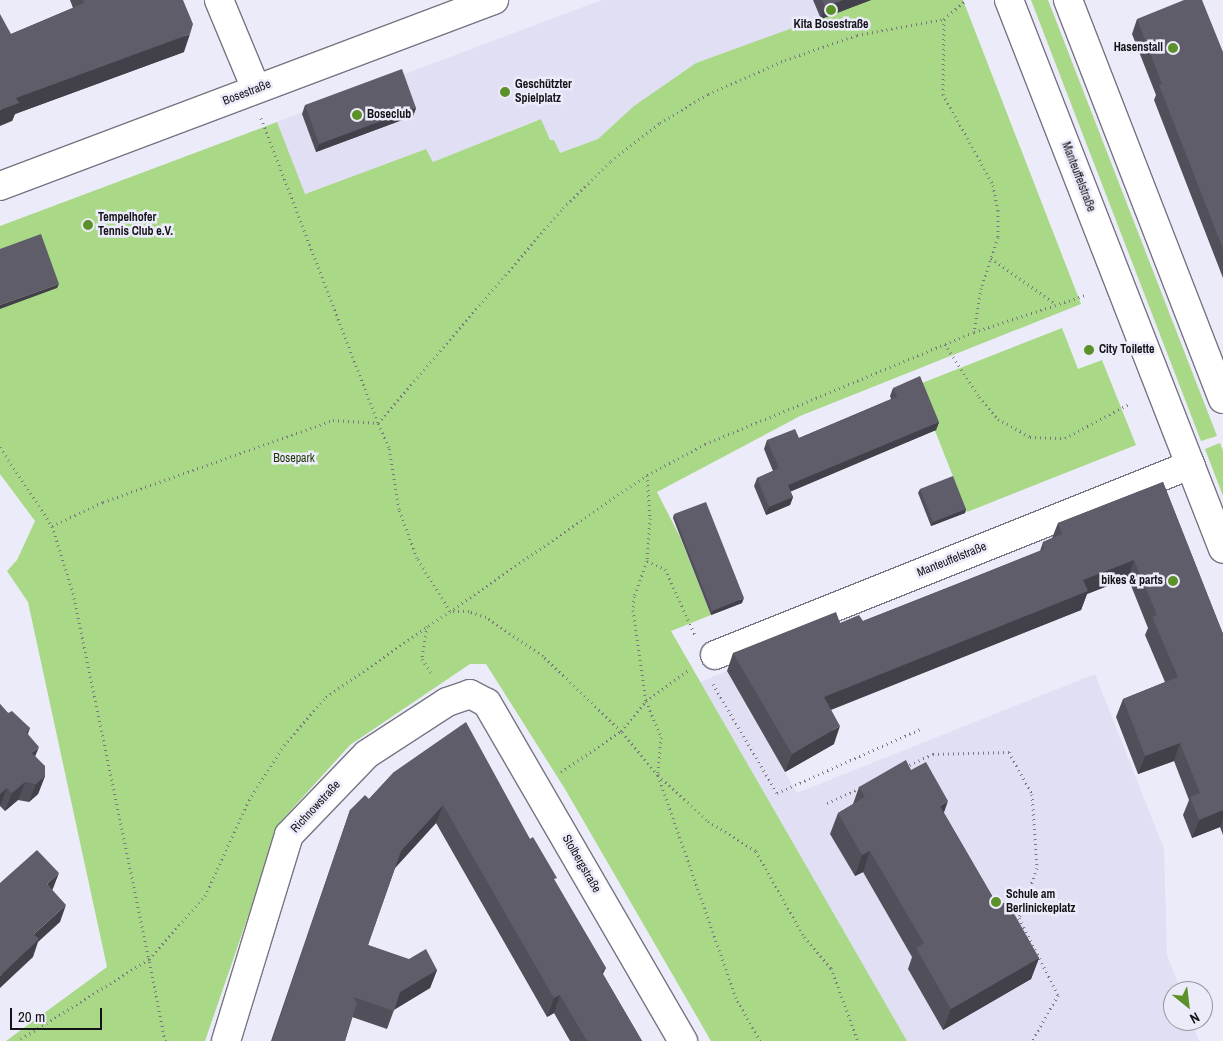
<!DOCTYPE html>
<meta charset="utf-8">
<style>
body{margin:0}
#map{position:relative;width:1223px;height:1041px;overflow:hidden;background:#ecebf9;font-family:"Archivo Narrow",sans-serif}
div>[style]{position:absolute}
[style*='--x']{left:calc(var(--x)*1px);top:calc(var(--y)*1px);width:calc(var(--w)*1px);rotate:calc(var(--a)*1deg)}
.built>*{inset:0;background:#e1dff4}
.green>*{inset:0;background:#a9d887}
.path>*{height:3px;margin-top:-1.5px;transform-origin:0;background:repeating-linear-gradient(90deg,#797881 0 1px,transparent 0 5px)}
.roads{filter:drop-shadow(1px 0 #767582) drop-shadow(-1px 0 #767582) drop-shadow(0 1px #767582) drop-shadow(0 -1px #767582)}
.street>*{height:28px;margin:-14px;padding:0 14px;transform-origin:14px;border-radius:14px;background:#fff}
.secondary>*{height:28px;margin:-14px;padding:0 14px;transform-origin:14px;border-radius:14px;background:#fff}
.wall>*{inset:0;background:#51505a}
.shaded-wall>*{inset:0;background:#42414a}
.building>*{inset:0;background:#5e5d69}
.dots>*{width:14px;height:14px;translate:-50% -50%;box-sizing:border-box;border:2px solid #ecebf9;border-radius:50%}
span{translate:-50% -50%;white-space:nowrap;text-align:center;line-height:1.15;-webkit-text-stroke:5px #ecebf9;paint-order:stroke}
.poi-label{font-size:12px;color:#141318;font-weight:700}
.right{translate:-100% -50%;text-align:right}
.left{translate:0 -50%;text-align:left}
.street-label{font-size:12px;color:#141318}
.park-label{font-size:12px;color:#1c3800}
.north{position:absolute;left:1163px;top:981px;width:50px;height:50px;box-sizing:border-box;background:#ecebf9;border:1px solid #96959f;border-radius:50%;rotate:151deg;font-size:14px;font-weight:700;line-height:20px;text-align:center;color:#141318}
.north::after{content:'';display:block;margin:auto;width:18px;height:22px;background:#5c9029;clip-path:polygon(50% 0,100% 100%,50% 72%,0 100%)}
.scale{position:absolute;left:10px;top:1008px;width:92px;height:22px;box-sizing:border-box;border:2px solid #141318;border-top:0;padding-left:6px;font-size:15px;line-height:18px;white-space:nowrap;color:#141318;-webkit-text-stroke:4px #ecebf9;paint-order:stroke}
</style>
<div id="map">
<div class="built">
<div style="clip-path:polygon(602px 0,869px 0,696px 63px,634px 106px,598px 139px,560px 153px,554px 140px,550px 140px,540px 119px,433px 162px,426px 149px,304px 194px,277px 122px)"></div>
<div style="clip-path:polygon(727px 671px,797px 793px,1095px 674px,1164px 849px,1167px 955px,1181px 991px,1173px 991px,1173px 1021px,1192px 1021px,1199px 1041px,907px 1041px,700px 682px)"></div>
</div>
<div class="green">
<div style="clip-path:polygon(869px 0,963px 0,1081px 304px,800px 416px,657px 492px,680px 537px,711px 615px,671px 631px,907px 1041px,711px 1041px,565px 789px,486px 664px,470px 664px,350px 745px,281px 821px,205px 1041px,6px 1041px,107px 967px,28px 602px,7px 571px,17px 560px,35px 521px,0 474px,0 226px,277px 122px,305px 194px,426px 149px,433px 162px,541px 119px,550px 140px,554px 140px,560px 153px,598px 139px,634px 106px,696px 63px)"></div>
<div style="clip-path:polygon(1031px 0,1048px 0,1217px 436px,1201px 441px)"></div>
<div style="clip-path:polygon(1062px 328px,1078px 369px,1102px 360px,1136px 445px,967px 512px,917px 385px)"></div>
<div style="clip-path:polygon(1220px 443px,1223px 451px,1223px 496px,1205px 449px)"></div>
</div>
<div class="path">
<div style="--x:944;--y:19;--w:75;--a:90.8"></div>
<div style="--x:943;--y:94;--w:104;--a:61.2"></div>
<div style="--x:993;--y:185;--w:26;--a:79"></div>
<div style="--x:998;--y:211;--w:26;--a:90"></div>
<div style="--x:998;--y:237;--w:54;--a:108.4"></div>
<div style="--x:981;--y:288;--w:45;--a:99"></div>
<div style="--x:261;--y:118;--w:327;--a:69"></div>
<div style="--x:991;--y:258;--w:77;--a:35.5"></div>
<div style="--x:945;--y:344;--w:63;--a:57.3"></div>
<div style="--x:979;--y:397;--w:29;--a:49"></div>
<div style="--x:998;--y:419;--w:37;--a:29"></div>
<div style="--x:1030;--y:437;--w:35;--a:2"></div>
<div style="--x:1065;--y:438;--w:72;--a:-28"></div>
<div style="--x:1098;--y:348;--w:9;--a:-21"></div>
<div style="--x:0;--y:447;--w:95;--a:56.6"></div>
<div style="--x:52;--y:526;--w:70;--a:72.6"></div>
<div style="--x:73;--y:593;--w:374;--a:78.3"></div>
<div style="--x:149;--y:959;--w:155;--a:148"></div>
<div style="--x:647;--y:475;--w:43;--a:86"></div>
<div style="--x:650;--y:518;--w:43;--a:94"></div>
<div style="--x:647;--y:561;--w:37;--a:110"></div>
<div style="--x:634;--y:596;--w:14;--a:94"></div>
<div style="--x:633;--y:610;--w:92;--a:81.9"></div>
<div style="--x:646;--y:701;--w:39;--a:67"></div>
<div style="--x:661;--y:737;--w:38;--a:95"></div>
<div style="--x:658;--y:775;--w:68;--a:42.6"></div>
<div style="--x:708;--y:821;--w:57;--a:32"></div>
<div style="--x:756;--y:851;--w:98;--a:60.8"></div>
<div style="--x:804;--y:937;--w:41;--a:48.9"></div>
<div style="--x:831;--y:968;--w:78;--a:69.7"></div>
<div style="--x:52;--y:526;--w:56;--a:-25.2"></div>
<div style="--x:103;--y:502;--w:244;--a:-19.6"></div>
<div style="--x:333;--y:420;--w:45;--a:3.8"></div>
<div style="--x:647;--y:561;--w:20;--a:24"></div>
<div style="--x:665;--y:569;--w:72;--a:65.6"></div>
<div style="--x:427;--y:626;--w:33;--a:99"></div>
<div style="--x:422;--y:659;--w:20;--a:57"></div>
<div style="--x:713;--y:684;--w:126;--a:59.6"></div>
<div style="--x:777;--y:793;--w:159;--a:-24.1"></div>
<div style="--x:905;--y:767;--w:31;--a:-25"></div>
<div style="--x:933;--y:754;--w:76;--a:-1.5"></div>
<div style="--x:1009;--y:752;--w:48;--a:61.3"></div>
<div style="--x:1032;--y:794;--w:74;--a:86.1"></div>
<div style="--x:1037;--y:868;--w:53;--a:109.8"></div>
<div style="--x:1019;--y:918;--w:86;--a:63.1"></div>
<div style="--x:1058;--y:995;--w:53;--a:119.5"></div>
<div style="--x:561;--y:772;--w:73;--a:-34.3"></div>
<div style="--x:621;--y:731;--w:39;--a:-50"></div>
<div style="--x:646;--y:701;--w:54;--a:-36"></div>
<div style="--x:827;--y:803;--w:37;--a:-24"></div>
<div style="--x:165;--y:1041;--w:84;--a:-101"></div>
<div style="--x:149;--y:959;--w:84;--a:-48.4"></div>
<div style="--x:205;--y:896;--w:106;--a:-65.4"></div>
<div style="--x:249;--y:800;--w:65;--a:-57.5"></div>
<div style="--x:284;--y:745;--w:64;--a:-48.8"></div>
<div style="--x:326;--y:697;--w:390;--a:-34.7"></div>
<div style="--x:647;--y:475;--w:66;--a:-28.1"></div>
<div style="--x:705;--y:444;--w:291;--a:-22.6"></div>
<div style="--x:974;--y:332;--w:118;--a:-18.3"></div>
<div style="--x:760;--y:1041;--w:49;--a:-119.2"></div>
<div style="--x:736;--y:998;--w:236;--a:-109.3"></div>
<div style="--x:658;--y:775;--w:57;--a:-130.1"></div>
<div style="--x:621;--y:731;--w:108;--a:-136.1"></div>
<div style="--x:543;--y:656;--w:69;--a:-145.6"></div>
<div style="--x:486;--y:617;--w:18;--a:-161"></div>
<div style="--x:469;--y:611;--w:19;--a:180"></div>
<div style="--x:450;--y:611;--w:62;--a:-121.9"></div>
<div style="--x:417;--y:558;--w:52;--a:-110.2"></div>
<div style="--x:399;--y:509;--w:63;--a:-99.2"></div>
<div style="--x:389;--y:447;--w:26;--a:-115"></div>
<div style="--x:378;--y:423;--w:284;--a:-49.3"></div>
<div style="--x:563;--y:208;--w:67;--a:-44.4"></div>
<div style="--x:611;--y:161;--w:62;--a:-37.8"></div>
<div style="--x:660;--y:123;--w:56;--a:-31.1"></div>
<div style="--x:708;--y:94;--w:84;--a:-23.8"></div>
<div style="--x:785;--y:60;--w:76;--a:-19.1"></div>
<div style="--x:857;--y:35;--w:88;--a:-10.4"></div>
<div style="--x:944;--y:19;--w:29;--a:-41"></div>
</div>
<div class="roads">
<div class="street">
<div style="--x:219;--y:0;--w:96;--a:67.4"></div>
<div style="--x:0;--y:186;--w:528;--a:-20.63"></div>
<div style="--x:715;--y:655;--w:512;--a:-21.8"></div>
<div style="--x:226;--y:1041;--w:215;--a:-73"></div>
<div style="--x:289;--y:835;--w:112;--a:-46.1"></div>
<div style="--x:367;--y:754;--w:95;--a:-33"></div>
<div style="--x:447;--y:702;--w:24;--a:-19"></div>
<div style="--x:470;--y:694;--w:19;--a:28"></div>
<div style="--x:487;--y:703;--w:391;--a:59.9"></div>
</div>
<div class="secondary">
<div style="--x:1009;--y:0;--w:589;--a:68.7"></div>
<div style="--x:1068;--y:0;--w:428;--a:68.8"></div>
</div>
</div>
<div class="wall">
<div style="clip-path:polygon(70px 0,183px 0,184px 52px,15px 114px,12px 121px,11px 34px,73px 8px)"></div>
<div style="clip-path:polygon(813px 0,871px 0,821px 19px)"></div>
<div style="clip-path:polygon(1137px 19px,1223px 52px,1223px 278px,1154px 100px,1156px 95px,1132px 34px)"></div>
<div style="clip-path:polygon(305px 105px,416px 108px,413px 116px,316px 152px,302px 114px)"></div>
<div style="clip-path:polygon(893px 388px,939px 422px,936px 430px,790px 491px,793px 497px,790px 505px,766px 515px,754px 486px,757px 478px,773px 471px,764px 449px,767px 440px,799px 438px,891px 399px,890px 396px)"></div>
<div style="clip-path:polygon(1163px 482px,1223px 634px,1223px 835px,1220px 827px,1192px 838px,1183px 815px,1189px 800px,1174px 761px,1138px 774px,1116px 717px,1123px 699px,1165px 682px,1145px 635px,1148px 628px,1128px 578px,1087px 594px,1081px 610px,831px 710px,834px 744px,785px 772px,727px 671px,733px 653px,840px 623px,863px 621px,1040px 551px,1043px 542px,1052px 538px,1058px 523px)"></div>
<div style="clip-path:polygon(920px 489px,966px 509px,965px 513px,931px 526px,918px 493px)"></div>
<div style="clip-path:polygon(674px 514px,742px 603px,711px 615px,673px 518px)"></div>
<div style="clip-path:polygon(0 704px,8px 713px,30px 728px,28px 734px,35px 756px,45px 776px,38px 794px,29px 802px,18px 800px,5px 811px,0 806px)"></div>
<div style="clip-path:polygon(911px 770px,944px 813px,998px 906px,1039px 958px,1031px 979px,943px 1030px,908px 969px,912px 957px,863px 872px,855px 876px,830px 834px,838px 813px,853px 804px,859px 787px)"></div>
<div style="clip-path:polygon(394px 772px,530px 839px,606px 968px,603px 974px,642px 1041px,570px 1041px,554px 1013px,547px 1017px,436px 823px,395px 868px,368px 945px,437px 970px,430px 988px,394px 1010px,387px 1029px,352px 1017px,345px 1041px,271px 1041px,350px 810px,369px 799px)"></div>
</div>
<div class="shaded-wall">
<div style="clip-path:polygon(843px 0,871px 0,821px 19px,825px 7px)"></div>
<div style="clip-path:polygon(190px 34px,184px 52px,15px 114px,12px 121px,0 126px,0 110px,16px 98px)"></div>
<div style="clip-path:polygon(416px 108px,413px 116px,316px 152px,319px 144px)"></div>
<div style="clip-path:polygon(59px 284px,57px 288px,0 309px,0 305px)"></div>
<div style="clip-path:polygon(939px 422px,936px 430px,785px 494px,788px 485px)"></div>
<div style="clip-path:polygon(793px 497px,790px 505px,766px 515px,769px 507px)"></div>
<div style="clip-path:polygon(966px 509px,965px 513px,931px 526px,933px 522px)"></div>
<div style="clip-path:polygon(1134px 560px,1128px 578px,1087px 594px,1081px 610px,817px 715px,824px 697px,1083px 580px)"></div>
<div style="clip-path:polygon(744px 598px,742px 603px,711px 615px,712px 611px)"></div>
<div style="clip-path:polygon(840px 726px,834px 744px,785px 772px,792px 754px)"></div>
<div style="clip-path:polygon(1180px 743px,1174px 761px,1138px 774px,1145px 756px)"></div>
<div style="clip-path:polygon(39px 747px,32px 764px,32px 753px)"></div>
<div style="clip-path:polygon(45px 776px,38px 794px,29px 802px,36px 784px)"></div>
<div style="clip-path:polygon(25px 782px,18px 800px,5px 811px,12px 793px)"></div>
<div style="clip-path:polygon(7px 788px,0 806px,0 794px)"></div>
<div style="clip-path:polygon(948px 801px,941px 821px,940px 806px)"></div>
<div style="clip-path:polygon(443px 805px,436px 823px,394px 869px,401px 851px)"></div>
<div style="clip-path:polygon(1223px 810px,1223px 819px,1220px 827px,1192px 838px,1199px 820px)"></div>
<div style="clip-path:polygon(870px 851px,863px 872px,855px 876px,862px 855px)"></div>
<div style="clip-path:polygon(59px 873px,52px 891px,47px 884px)"></div>
<div style="clip-path:polygon(66px 905px,60px 922px,38px 942px,33px 957px,0 988px,0 976px,34px 934px)"></div>
<div style="clip-path:polygon(1039px 958px,1031px 979px,943px 1030px,951px 1009px)"></div>
<div style="clip-path:polygon(437px 970px,430px 988px,393px 1010px,400px 992px)"></div>
<div style="clip-path:polygon(560px 995px,554px 1013px,547px 1017px,554px 998px)"></div>
</div>
<div class="building">
<div style="clip-path:polygon(83px 0,183px 0,193px 24px,190px 34px,16px 98px,19px 103px,0 110px,0 14px,11px 34px,84px 3px)"></div>
<div style="clip-path:polygon(822px 0,843px 0,825px 7px)"></div>
<div style="clip-path:polygon(1184px 0,1202px 0,1223px 52px,1223px 249px,1159px 85px,1162px 84px,1137px 19px)"></div>
<div style="clip-path:polygon(402px 69px,416px 108px,319px 144px,305px 105px)"></div>
<div style="clip-path:polygon(41px 234px,59px 284px,0 305px,0 249px)"></div>
<div style="clip-path:polygon(920px 376px,939px 422px,788px 485px,793px 497px,769px 507px,757px 478px,779px 468px,767px 440px,795px 429px,799px 438px,897px 397px,893px 388px)"></div>
<div style="clip-path:polygon(953px 476px,966px 509px,933px 522px,920px 489px)"></div>
<div style="clip-path:polygon(1163px 482px,1223px 634px,1223px 810px,1199px 820px,1190px 797px,1200px 793px,1180px 743px,1145px 756px,1123px 699px,1178px 677px,1152px 617px,1157px 615px,1134px 560px,1083px 580px,1088px 591px,824px 697px,840px 726px,792px 754px,733px 653px,836px 612px,840px 623px,859px 615px,863px 621px,955px 585px,1044px 549px,1043px 542px,1062px 534px,1058px 523px)"></div>
<div style="clip-path:polygon(706px 502px,744px 598px,712px 611px,674px 514px)"></div>
<div style="clip-path:polygon(0 704px,8px 713px,12px 711px,30px 728px,26px 732px,39px 747px,32px 753px,45px 766px,45px 776px,36px 784px,25px 782px,12px 793px,7px 788px,0 794px)"></div>
<div style="clip-path:polygon(466px 722px,530px 839px,533px 837px,557px 878px,554px 879px,606px 968px,601px 971px,642px 1041px,587px 1041px,560px 995px,554px 998px,443px 805px,401px 851px,368px 945px,409px 959px,426px 949px,437px 970px,400px 992px,394px 1011px,353px 997px,357px 1003px,345px 1041px,272px 1041px,350px 810px,365px 795px,369px 799px,394px 772px)"></div>
<div style="clip-path:polygon(906px 760px,911px 770px,926px 762px,948px 801px,940px 806px,998px 906px,1007px 901px,1039px 958px,951px 1009px,916px 948px,924px 943px,870px 851px,862px 855px,838px 813px,865px 797px,859px 787px)"></div>
<div style="clip-path:polygon(37px 850px,59px 873px,47px 884px,66px 905px,34px 934px,39px 939px,0 976px,0 883px)"></div>
</div>
<div class="dots">
<div style="left:831px;top:10px;background:#5c9029"></div>
<div style="left:1173px;top:48px;background:#5c9029"></div>
<div style="left:505px;top:92px;background:#5c9029"></div>
<div style="left:357px;top:115px;background:#5c9029"></div>
<div style="left:88px;top:225px;background:#5c9029"></div>
<div style="left:1089px;top:350px;background:#5c9029"></div>
<div style="left:1173px;top:581px;background:#5c9029"></div>
<div style="left:996px;top:902px;background:#5c9029"></div>
</div>
<div class="poi-label">
<span style="left:831px;top:25px">Kita Bosestraße</span>
<span class="right" style="left:1163px;top:48px">Hasenstall</span>
<span class="left" style="left:515px;top:92px">Geschützter<br>Spielplatz</span>
<span class="left" style="left:367px;top:115px">Boseclub</span>
<span class="left" style="left:98px;top:225px">Tempelhofer<br>Tennis Club e.V.</span>
<span class="left" style="left:1099px;top:350px">City Toilette</span>
<span class="right" style="left:1163px;top:581px">bikes &amp; parts</span>
<span class="left" style="left:1006px;top:902px">Schule am<br>Berlinickeplatz</span>
</div>
<div class="street-label">
<span style="left:247px;top:93px;rotate:-21deg">Bosestraße</span>
<span style="left:1078px;top:177px;rotate:69deg">Manteuffelstraße</span>
<span style="left:952px;top:560px;rotate:-22deg">Manteuffelstraße</span>
<span style="left:316px;top:807px;rotate:-47deg">Richnowstraße</span>
<span style="left:581px;top:864px;rotate:60deg">Stolbergstraße</span>
</div>
<div class="park-label">
<span style="left:294px;top:459px">Bosepark</span>
</div>
<div class="north">N</div>
<div class="scale">20 m</div>
</div>
